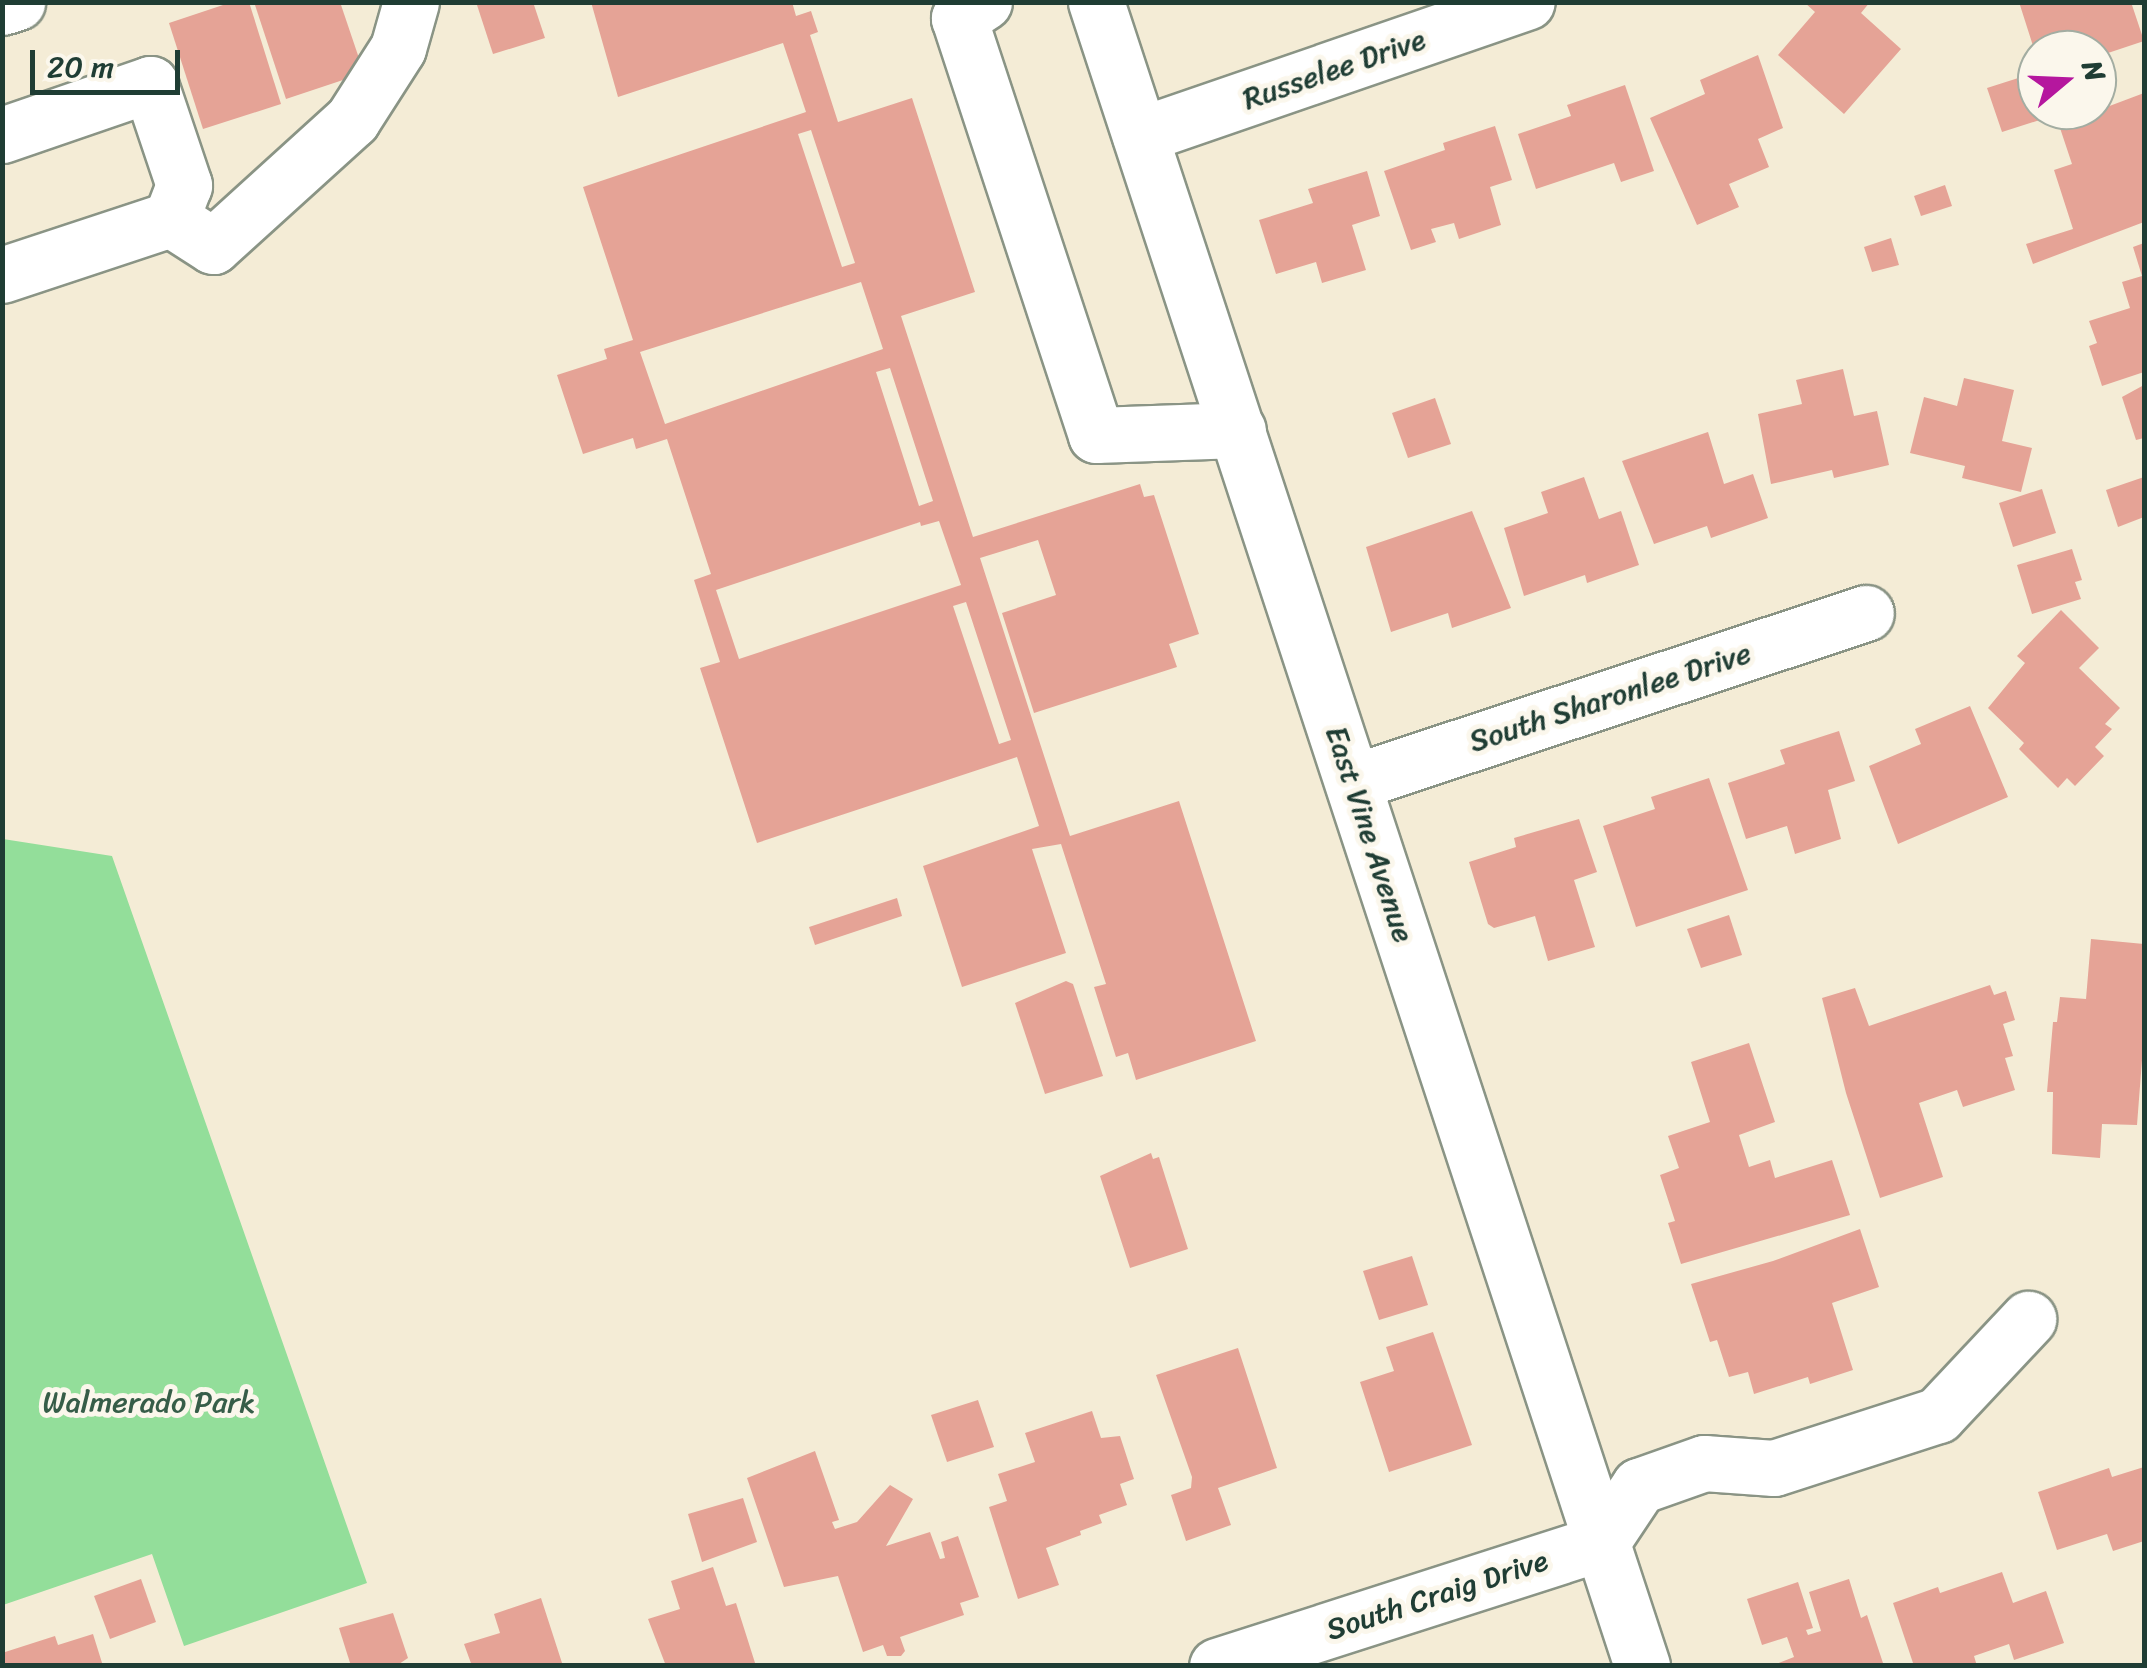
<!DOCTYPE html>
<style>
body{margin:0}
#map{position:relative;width:2147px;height:1668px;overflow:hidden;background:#f4ecd6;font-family:Sriracha,sans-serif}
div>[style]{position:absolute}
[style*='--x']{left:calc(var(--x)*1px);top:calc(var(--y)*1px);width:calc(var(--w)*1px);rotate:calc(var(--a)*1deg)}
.green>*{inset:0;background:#93de9a}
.building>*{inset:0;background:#e5a396}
.roads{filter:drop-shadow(2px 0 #8a9485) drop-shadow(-2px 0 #8a9485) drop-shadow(0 2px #8a9485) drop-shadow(0 -2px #8a9485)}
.minor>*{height:55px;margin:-27.5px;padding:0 27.5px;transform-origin:27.5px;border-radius:27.5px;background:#fff}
span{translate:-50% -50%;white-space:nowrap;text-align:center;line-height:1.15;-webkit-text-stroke:10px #fbf7ec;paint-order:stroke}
.street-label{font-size:30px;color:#1f3d34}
.park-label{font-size:30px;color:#365d48}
.frame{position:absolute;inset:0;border:5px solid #1f3d34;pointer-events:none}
.north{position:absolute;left:2017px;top:30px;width:100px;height:100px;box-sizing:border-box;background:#fbf7ec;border:2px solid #a3ada2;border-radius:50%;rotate:71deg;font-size:28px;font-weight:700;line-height:40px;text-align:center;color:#1f3d34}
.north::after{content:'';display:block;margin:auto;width:35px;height:45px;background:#b5179e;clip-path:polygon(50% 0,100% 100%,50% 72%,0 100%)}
.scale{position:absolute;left:30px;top:50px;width:150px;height:45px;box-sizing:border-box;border:5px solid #1f3d34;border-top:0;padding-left:12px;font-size:30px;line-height:35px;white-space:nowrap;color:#1f3d34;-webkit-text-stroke:8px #fbf7ec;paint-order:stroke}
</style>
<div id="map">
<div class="green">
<div style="clip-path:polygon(3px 839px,112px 856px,367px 1583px,184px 1646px,152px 1554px,3px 1605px)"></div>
</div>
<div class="building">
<div style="clip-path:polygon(232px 2px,249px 2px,281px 104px,203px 129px,169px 23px)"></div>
<div style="clip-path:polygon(254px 2px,340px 2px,364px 73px,286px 99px)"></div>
<div style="clip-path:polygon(476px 2px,533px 2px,545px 38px,493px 54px)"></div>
<div style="clip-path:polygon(evenodd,591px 2px,792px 2px,796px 16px,811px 11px,818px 32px,810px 35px,838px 122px,912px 98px,975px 292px,901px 316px,973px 537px,1140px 484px,1144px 497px,1154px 495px,1199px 634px,1169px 644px,1177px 667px,1034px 713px,1002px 613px,1056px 595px,1038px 540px,980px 558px,1070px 836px,1179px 801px,1256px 1041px,1136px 1080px,1128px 1053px,1116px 1057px,1094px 987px,1106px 984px,1061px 844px,1032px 849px,1066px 953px,962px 987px,923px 866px,1039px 826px,1017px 757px,757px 843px,700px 668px,720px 662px,694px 580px,711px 574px,667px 439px,636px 449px,633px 438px,583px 454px,557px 375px,607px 359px,604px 349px,633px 340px,583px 187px,806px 112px,783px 43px,618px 97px,591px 2px,811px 130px,855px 263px,842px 267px,798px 134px,811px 130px,591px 2px,861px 282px,883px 349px,665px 424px,640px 352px,861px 282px,591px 2px,890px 368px,933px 501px,919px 506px,876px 372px,890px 368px,591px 2px,939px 521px,961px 585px,739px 659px,716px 590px,920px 522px,921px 526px,939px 521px,591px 2px,966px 602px,1011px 740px,999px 744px,953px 606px,966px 602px)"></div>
<div style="clip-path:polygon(1804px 2px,1870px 2px,1861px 13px,1901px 49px,1844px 114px,1778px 55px,1815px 12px)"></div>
<div style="clip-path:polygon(2019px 2px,2131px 2px,2144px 41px,2105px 54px,2108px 62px,2097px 66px,2097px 50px,2079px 50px,2076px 40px,2066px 43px,2065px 38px,2034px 49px)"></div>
<div style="clip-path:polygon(1758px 55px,1783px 128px,1758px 139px,1769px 167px,1729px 184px,1739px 207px,1697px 225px,1650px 118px,1705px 94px,1700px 80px)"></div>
<div style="clip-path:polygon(2037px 72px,2037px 110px,2068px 111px,2002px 132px,1987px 88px)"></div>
<div style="clip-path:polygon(1625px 85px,1654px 171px,1621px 182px,1614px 163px,1536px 189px,1518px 134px,1571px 116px,1567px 105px)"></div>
<div style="clip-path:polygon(2144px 93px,2144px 222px,2033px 264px,2026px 244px,2073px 229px,2054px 170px,2072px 164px,2059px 125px)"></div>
<div style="clip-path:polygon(1495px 126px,1512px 180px,1490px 187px,1501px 225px,1459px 239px,1454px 223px,1431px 229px,1436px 242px,1411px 250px,1384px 171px,1445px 150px,1443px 143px)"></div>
<div style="clip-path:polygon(1367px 171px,1380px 216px,1352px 225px,1366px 270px,1322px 283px,1316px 262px,1276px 274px,1259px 220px,1313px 203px,1308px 189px)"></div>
<div style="clip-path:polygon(1945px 185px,1952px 206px,1921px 216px,1914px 196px)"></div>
<div style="clip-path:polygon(1891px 238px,1899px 265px,1872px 272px,1864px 247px)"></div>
<div style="clip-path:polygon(2144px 243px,2144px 372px,2102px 386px,2089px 346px,2097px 343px,2089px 321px,2130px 308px,2122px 282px,2142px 276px,2133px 247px)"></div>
<div style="clip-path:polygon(1843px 369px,1854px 416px,1877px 411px,1889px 465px,1834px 478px,1832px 470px,1771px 484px,1758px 414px,1802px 404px,1796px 380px)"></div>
<div style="clip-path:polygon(1964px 378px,2014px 390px,2002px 441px,2032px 448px,2021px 492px,1962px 478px,1965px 466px,1910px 453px,1924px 397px,1957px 406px)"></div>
<div style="clip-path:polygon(2144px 385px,2144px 438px,2136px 440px,2122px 397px)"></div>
<div style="clip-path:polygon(1435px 398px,1451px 444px,1408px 458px,1392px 413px)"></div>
<div style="clip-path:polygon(1708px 432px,1724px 484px,1753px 474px,1768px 518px,1711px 538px,1707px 526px,1654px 544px,1622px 461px)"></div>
<div style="clip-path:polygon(1584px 477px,1599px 519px,1621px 511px,1639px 565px,1587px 583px,1585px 575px,1524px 596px,1504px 528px,1548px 513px,1541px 492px)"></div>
<div style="clip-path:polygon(2144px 477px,2144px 517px,2118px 527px,2106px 490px)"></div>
<div style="clip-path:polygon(2042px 489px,2056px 533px,2013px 547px,1999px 503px)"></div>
<div style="clip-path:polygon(1472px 511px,1511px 608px,1452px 628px,1448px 613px,1391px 632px,1366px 547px)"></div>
<div style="clip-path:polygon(2072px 549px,2082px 580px,2075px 582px,2081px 599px,2032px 614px,2017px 565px)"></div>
<div style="clip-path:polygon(2061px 610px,2099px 648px,2079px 668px,2120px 708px,2105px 724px,2112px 729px,2095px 747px,2104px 756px,2075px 786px,2067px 778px,2058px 788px,2019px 749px,2024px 743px,1988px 708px,2025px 663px,2017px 656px)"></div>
<div style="clip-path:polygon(1970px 706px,2008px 797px,1898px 844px,1869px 766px,1921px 744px,1915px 729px)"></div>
<div style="clip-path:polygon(1839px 731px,1855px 781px,1828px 790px,1841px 839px,1795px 854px,1787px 826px,1746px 839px,1728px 783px,1785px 764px,1780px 750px)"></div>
<div style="clip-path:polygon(1709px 778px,1748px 890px,1636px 927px,1603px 826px,1655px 809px,1651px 797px)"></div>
<div style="clip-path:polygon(1579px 819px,1597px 872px,1574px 880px,1595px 947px,1548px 961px,1535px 916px,1494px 928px,1488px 924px,1469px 862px,1516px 847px,1514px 838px)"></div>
<div style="clip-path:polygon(897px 898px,902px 916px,815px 945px,809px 927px)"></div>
<div style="clip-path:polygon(1729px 915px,1742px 955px,1701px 968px,1687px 929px)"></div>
<div style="clip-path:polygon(2091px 939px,2144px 944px,2144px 1034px,2137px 1125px,2102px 1124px,2100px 1158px,2052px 1154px,2053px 1092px,2047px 1092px,2053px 1022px,2057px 1022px,2060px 997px,2086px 999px)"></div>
<div style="clip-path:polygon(1066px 981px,1073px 984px,1103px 1076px,1045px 1094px,1015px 1003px)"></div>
<div style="clip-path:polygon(1990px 985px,1994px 995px,2006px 991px,2015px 1020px,2003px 1024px,2013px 1056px,2005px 1058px,2015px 1090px,1963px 1107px,1957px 1090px,1919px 1103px,1943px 1177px,1880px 1198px,1846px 1093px,1822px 998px,1855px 988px,1869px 1026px)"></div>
<div style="clip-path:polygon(1749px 1043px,1775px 1122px,1739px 1135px,1749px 1167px,1770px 1160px,1775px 1178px,1832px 1160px,1850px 1215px,1681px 1264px,1668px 1223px,1675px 1221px,1660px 1175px,1679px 1168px,1668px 1136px,1710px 1122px,1691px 1062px)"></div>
<div style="clip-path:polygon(1151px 1153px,1153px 1159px,1159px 1157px,1188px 1249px,1130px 1268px,1100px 1176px)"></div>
<div style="clip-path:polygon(1860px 1229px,1879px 1287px,1832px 1303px,1853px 1370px,1810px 1384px,1808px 1377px,1754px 1394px,1748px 1372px,1729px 1377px,1717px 1340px,1710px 1342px,1691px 1284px,1773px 1261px)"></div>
<div style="clip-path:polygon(1412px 1256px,1428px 1305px,1379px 1320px,1363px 1271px)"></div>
<div style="clip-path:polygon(1433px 1332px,1472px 1445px,1389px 1472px,1360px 1382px,1394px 1371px,1386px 1347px)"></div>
<div style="clip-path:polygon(1238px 1348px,1277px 1468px,1218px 1488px,1231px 1525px,1186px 1541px,1171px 1495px,1191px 1488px,1192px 1477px,1156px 1375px)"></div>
<div style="clip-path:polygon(978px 1400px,994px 1447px,947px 1462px,931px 1415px)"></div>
<div style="clip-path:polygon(1092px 1411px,1101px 1438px,1120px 1436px,1134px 1479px,1120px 1484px,1127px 1505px,1099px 1515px,1102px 1523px,1080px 1531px,1081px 1535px,1046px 1548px,1059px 1585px,1018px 1599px,989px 1507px,1007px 1501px,998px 1474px,1035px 1462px,1025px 1433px)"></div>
<div style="clip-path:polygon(815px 1451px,839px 1520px,832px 1522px,835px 1529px,857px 1522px,890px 1485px,913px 1499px,886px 1546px,930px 1532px,940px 1559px,945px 1558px,941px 1542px,958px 1536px,979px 1597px,960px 1603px,964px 1615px,900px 1637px,905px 1651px,901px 1656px,887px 1656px,883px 1645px,863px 1652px,838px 1576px,784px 1587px,747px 1478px)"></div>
<div style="clip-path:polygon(2144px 1467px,2144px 1541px,2113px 1551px,2107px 1534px,2057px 1550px,2038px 1492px,2109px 1468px,2112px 1477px)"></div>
<div style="clip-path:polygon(743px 1498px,757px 1542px,702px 1562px,688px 1514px)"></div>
<div style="clip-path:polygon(713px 1567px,726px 1606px,736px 1603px,756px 1666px,666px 1666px,648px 1619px,680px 1609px,671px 1581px)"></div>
<div style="clip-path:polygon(2002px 1572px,2013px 1603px,2046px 1591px,2064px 1643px,2014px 1660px,2009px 1644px,1974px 1656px,1977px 1666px,1914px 1666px,1893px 1603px,1938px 1587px,1940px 1593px)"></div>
<div style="clip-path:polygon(141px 1579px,156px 1622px,110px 1639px,94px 1596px)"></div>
<div style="clip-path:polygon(1849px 1579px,1861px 1618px,1867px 1615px,1884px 1666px,1771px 1666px,1794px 1657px,1787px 1637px,1762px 1645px,1747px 1599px,1798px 1582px,1813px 1628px,1806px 1630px,1808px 1635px,1821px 1631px,1809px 1592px)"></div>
<div style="clip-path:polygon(541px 1598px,563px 1666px,472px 1666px,464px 1644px,500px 1633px,494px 1614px)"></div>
<div style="clip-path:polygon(393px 1613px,408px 1658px,396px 1666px,351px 1666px,339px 1628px)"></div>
<div style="clip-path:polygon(93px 1634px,103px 1666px,2px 1666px,2px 1653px,55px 1636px,58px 1645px)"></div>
</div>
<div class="roads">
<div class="minor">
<div style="--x:984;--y:2;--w:30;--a:147"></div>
<div style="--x:959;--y:18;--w:439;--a:71.8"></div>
<div style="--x:1096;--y:435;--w:142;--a:-2"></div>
<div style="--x:1096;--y:2;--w:1751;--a:71.83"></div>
<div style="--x:2;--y:7;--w:16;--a:-18"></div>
<div style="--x:2;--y:135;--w:157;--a:-19"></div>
<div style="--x:150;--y:84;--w:107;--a:71.4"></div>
<div style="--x:184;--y:185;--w:36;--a:111"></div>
<div style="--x:171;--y:219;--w:178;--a:161.7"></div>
<div style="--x:1140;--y:135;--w:409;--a:-19"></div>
<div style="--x:171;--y:219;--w:50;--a:32.7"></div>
<div style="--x:213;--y:246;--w:188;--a:-42.2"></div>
<div style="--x:352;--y:120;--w:85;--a:-57.4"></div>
<div style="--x:398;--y:48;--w:48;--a:-74.2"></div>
<div style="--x:1354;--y:782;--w:539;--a:-18.27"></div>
<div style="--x:1217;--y:1666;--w:403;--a:-17.8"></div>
<div style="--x:1601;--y:1543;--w:69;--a:-56.3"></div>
<div style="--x:1639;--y:1486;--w:69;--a:-19.5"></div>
<div style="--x:1704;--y:1463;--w:70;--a:4.1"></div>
<div style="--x:1774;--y:1468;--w:172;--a:-17.9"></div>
<div style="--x:1938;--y:1415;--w:132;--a:-46.8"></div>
</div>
</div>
<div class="street-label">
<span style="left:1334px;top:69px;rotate:-19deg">Russelee Drive</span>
<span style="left:1610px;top:697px;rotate:-18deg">South Sharonlee Drive</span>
<span style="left:1370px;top:834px;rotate:72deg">East Vine Avenue</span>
<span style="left:1437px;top:1595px;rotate:-18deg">South Craig Drive</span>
</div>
<div class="park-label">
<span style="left:149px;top:1402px">Walmerado Park</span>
</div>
<div class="frame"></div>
<div class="north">N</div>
<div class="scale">20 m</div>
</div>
